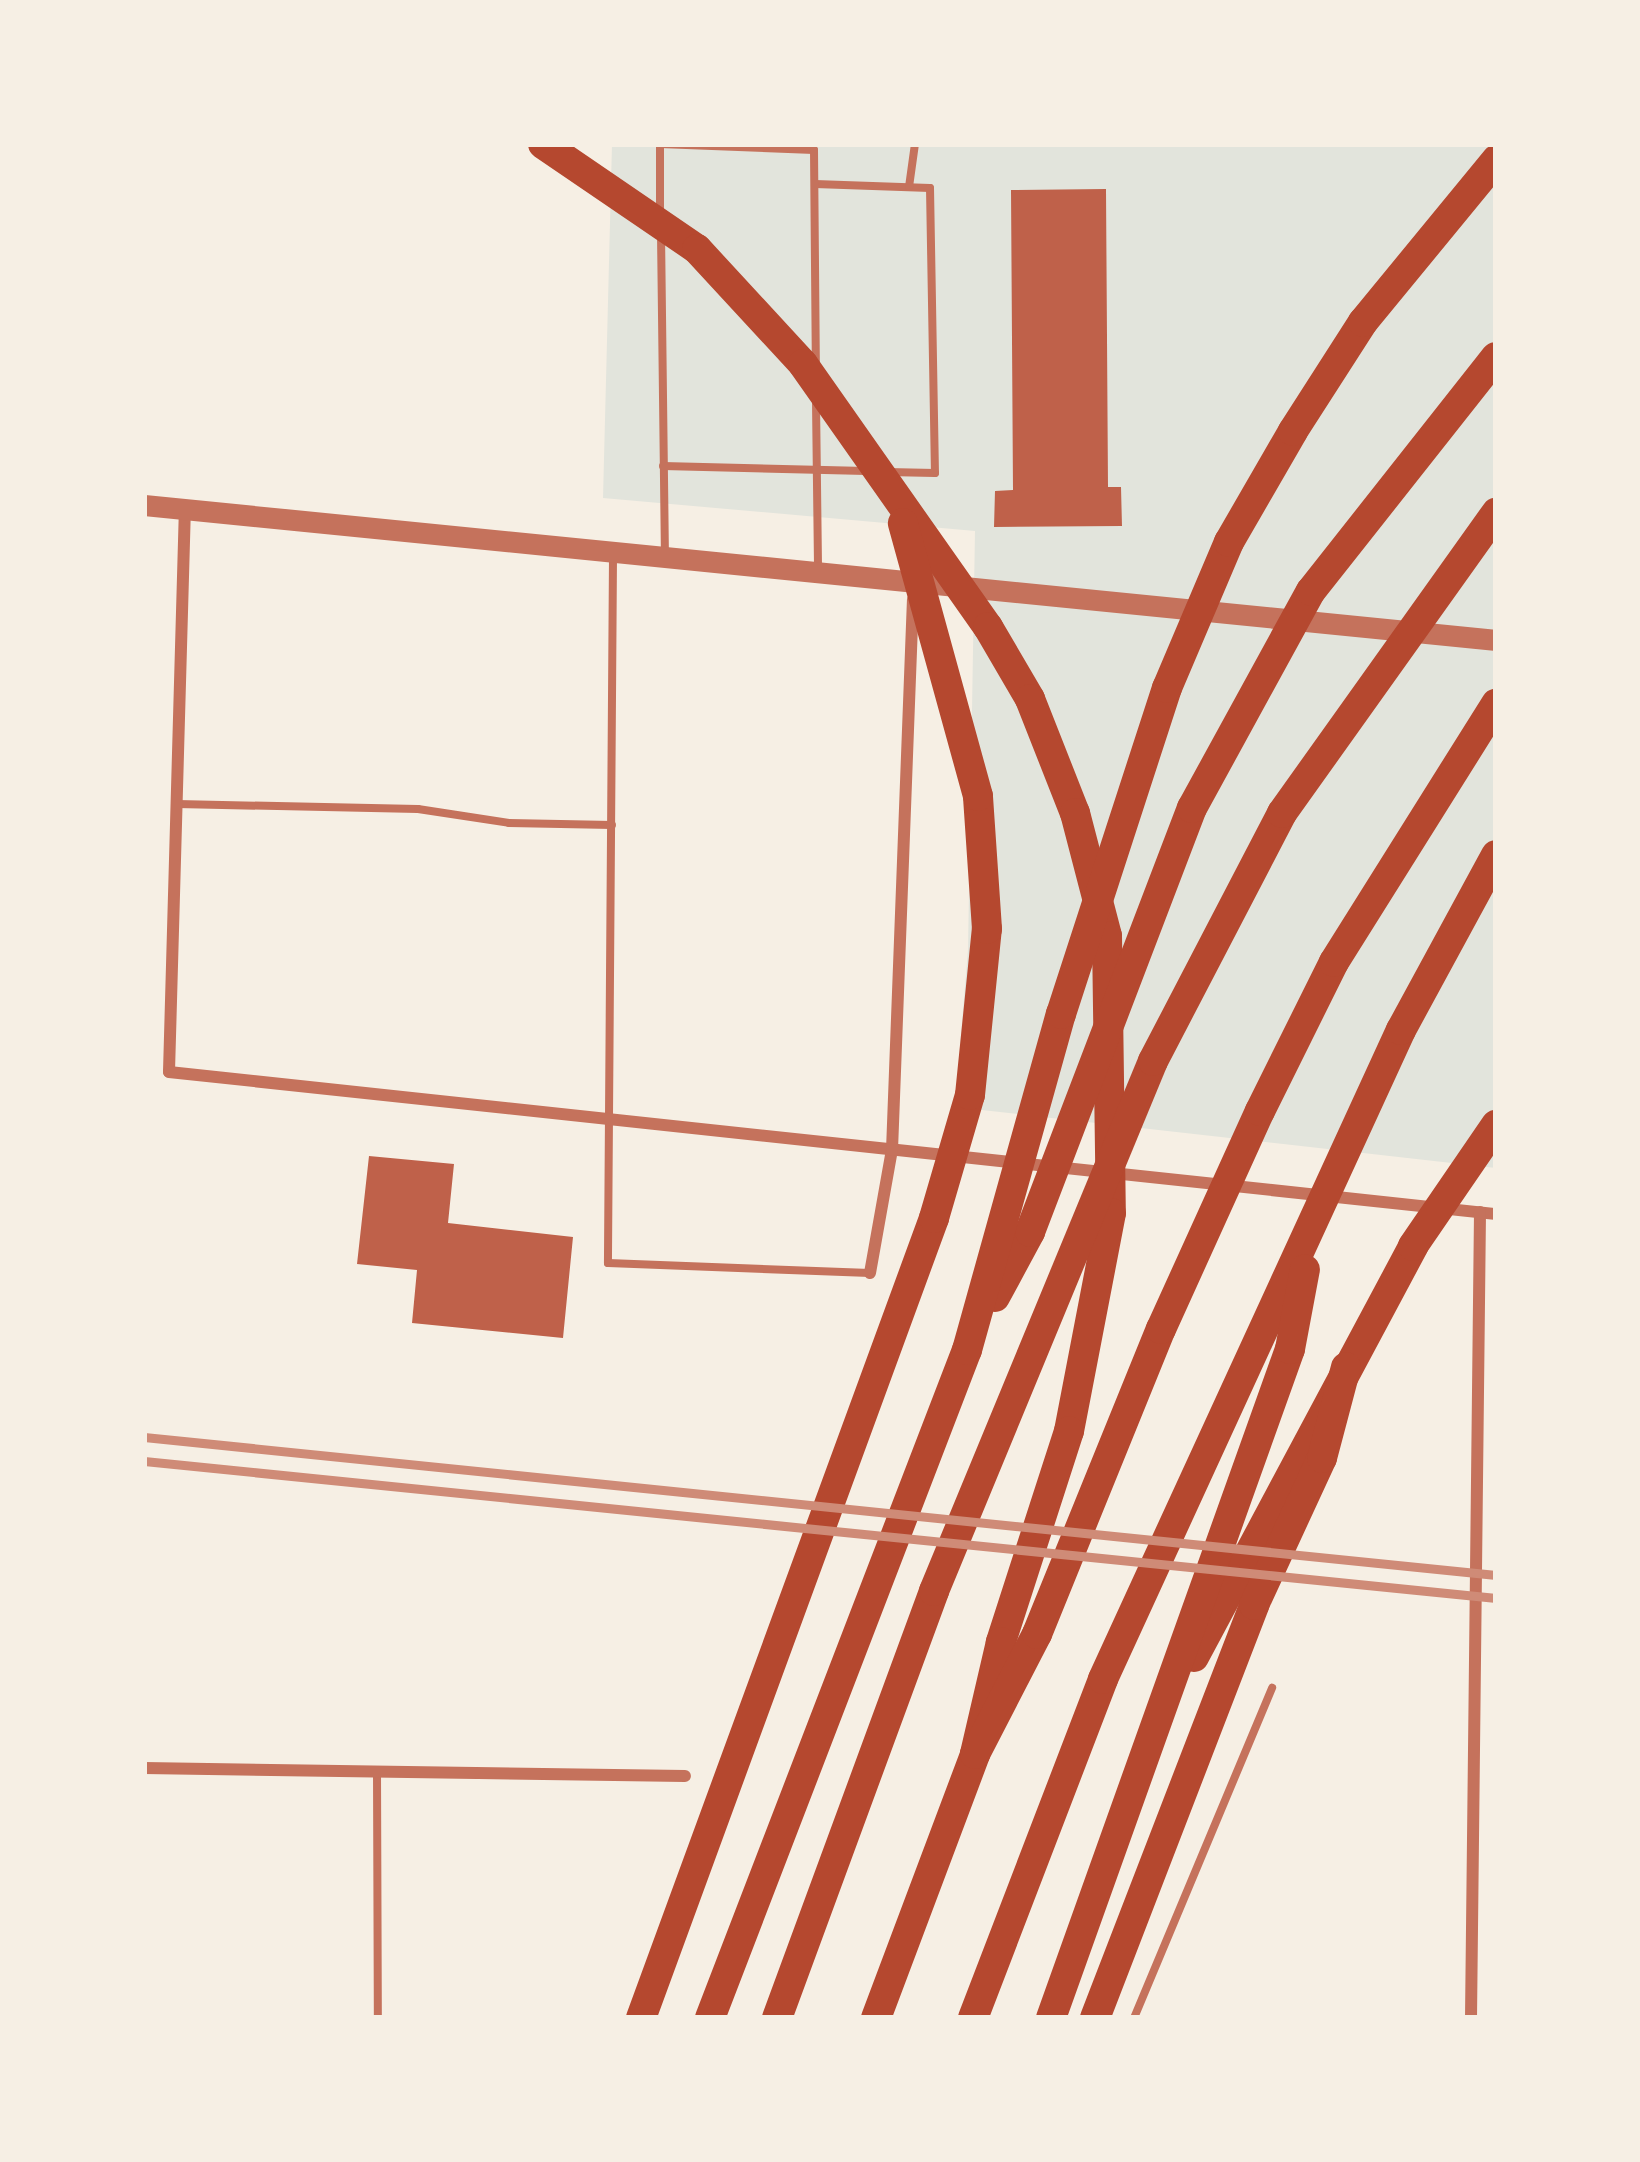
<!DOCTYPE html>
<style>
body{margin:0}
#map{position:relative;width:1640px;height:2162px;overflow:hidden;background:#f6efe4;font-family:Inter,sans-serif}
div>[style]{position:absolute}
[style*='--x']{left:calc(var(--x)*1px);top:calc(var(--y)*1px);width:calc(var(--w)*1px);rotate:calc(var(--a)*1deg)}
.green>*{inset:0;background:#e2e4dc}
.building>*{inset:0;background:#bf614a}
.service>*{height:8px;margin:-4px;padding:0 4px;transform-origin:4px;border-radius:4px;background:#c5725c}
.minor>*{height:12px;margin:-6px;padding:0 6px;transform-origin:6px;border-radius:6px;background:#c5725c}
.tertiary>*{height:21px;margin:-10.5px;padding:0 10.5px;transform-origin:10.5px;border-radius:10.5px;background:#c5725c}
.motorway>*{height:30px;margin:-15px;padding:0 15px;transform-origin:15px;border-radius:15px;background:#b5482f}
.rail>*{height:9px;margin:-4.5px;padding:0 4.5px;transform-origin:4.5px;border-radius:4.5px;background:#cf8b77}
span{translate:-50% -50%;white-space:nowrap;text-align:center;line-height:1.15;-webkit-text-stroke:12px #f6efe4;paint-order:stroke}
.frame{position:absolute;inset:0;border:147px solid #f6efe4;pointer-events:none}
</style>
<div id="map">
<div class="green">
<div style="clip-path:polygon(612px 144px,1496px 144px,1496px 1168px,955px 1107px,968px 950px,975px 531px,603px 498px)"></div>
</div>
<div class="building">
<div style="clip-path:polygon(1106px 189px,1108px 487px,1121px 487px,1122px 526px,994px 527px,995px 491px,1013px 490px,1011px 190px)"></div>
<div style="clip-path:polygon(369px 1156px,454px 1164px,448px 1223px,573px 1237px,563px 1338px,412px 1323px,417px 1270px,357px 1264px)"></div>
</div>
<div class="service">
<div style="--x:815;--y:184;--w:115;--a:2"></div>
<div style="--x:930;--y:188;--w:285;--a:89"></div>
<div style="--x:935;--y:473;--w:48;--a:-178.8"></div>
<div style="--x:909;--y:187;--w:43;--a:-82.1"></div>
<div style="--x:660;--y:212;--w:68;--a:-90"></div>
<div style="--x:660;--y:144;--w:154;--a:2.2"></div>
<div style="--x:814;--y:150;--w:213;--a:89.5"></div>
<div style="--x:661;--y:233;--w:320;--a:89.3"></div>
<div style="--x:816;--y:402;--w:165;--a:89.3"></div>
<div style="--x:663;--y:466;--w:203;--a:1.4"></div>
<div style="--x:613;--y:557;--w:706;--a:90.41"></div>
<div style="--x:608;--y:1263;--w:262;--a:2.2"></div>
<div style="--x:177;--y:804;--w:241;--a:1.2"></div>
<div style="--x:418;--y:809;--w:92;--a:8.7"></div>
<div style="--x:509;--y:823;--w:103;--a:1.1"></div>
<div style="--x:377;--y:1772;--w:246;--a:89.8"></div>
<div style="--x:1134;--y:2018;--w:358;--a:-67.3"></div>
</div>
<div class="minor">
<div style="--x:185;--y:506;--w:566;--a:91.62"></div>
<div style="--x:169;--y:1072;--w:1335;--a:6.11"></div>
<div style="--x:870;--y:1273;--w:125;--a:-79.9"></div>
<div style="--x:892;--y:1150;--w:551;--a:-87.82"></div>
<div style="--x:144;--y:1768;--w:541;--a:0.85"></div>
<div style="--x:1471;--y:2018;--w:806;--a:-89.36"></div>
</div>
<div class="tertiary">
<div style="--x:144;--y:505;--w:1359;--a:5.7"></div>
</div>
<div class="motorway">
<div style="--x:543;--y:144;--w:186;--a:34.3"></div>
<div style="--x:697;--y:249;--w:156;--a:47.3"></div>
<div style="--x:803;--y:364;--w:322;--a:54.9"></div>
<div style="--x:988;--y:627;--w:83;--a:59.7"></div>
<div style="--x:1030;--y:699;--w:123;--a:68.5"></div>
<div style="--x:1075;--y:813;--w:127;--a:75.4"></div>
<div style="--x:1107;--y:936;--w:277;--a:89.2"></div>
<div style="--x:1111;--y:1213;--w:222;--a:100.9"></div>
<div style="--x:1069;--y:1431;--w:222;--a:107.9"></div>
<div style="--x:1001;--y:1642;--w:115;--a:103.1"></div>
<div style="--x:995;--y:1297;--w:74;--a:-61.7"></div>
<div style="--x:1030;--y:1232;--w:454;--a:-69.1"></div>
<div style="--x:1192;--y:808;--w:247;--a:-61.3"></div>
<div style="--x:1311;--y:591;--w:298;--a:-51.7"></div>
<div style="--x:1194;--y:1657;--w:466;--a:-61.9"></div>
<div style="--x:1413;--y:1246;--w:147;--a:-55.6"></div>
<div style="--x:641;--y:2018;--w:852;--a:-69.88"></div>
<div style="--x:934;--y:1218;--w:128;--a:-73.7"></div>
<div style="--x:970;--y:1095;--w:167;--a:-84.2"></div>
<div style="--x:987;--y:929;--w:133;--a:-93.9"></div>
<div style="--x:978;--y:796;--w:283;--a:-105.4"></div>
<div style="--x:710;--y:2018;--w:716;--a:-68.96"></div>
<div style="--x:967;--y:1350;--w:349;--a:-74.4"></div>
<div style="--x:1061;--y:1014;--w:343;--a:-72"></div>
<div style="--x:1167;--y:688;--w:159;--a:-67"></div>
<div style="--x:1229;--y:542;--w:128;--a:-60"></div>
<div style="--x:1293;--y:431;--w:130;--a:-57.3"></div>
<div style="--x:1363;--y:322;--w:210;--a:-50.6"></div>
<div style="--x:777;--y:2018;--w:455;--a:-69.8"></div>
<div style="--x:934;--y:1591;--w:573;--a:-67.55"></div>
<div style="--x:1153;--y:1061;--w:280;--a:-62.5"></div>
<div style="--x:1282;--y:813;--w:369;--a:-54.5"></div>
<div style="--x:876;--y:2018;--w:282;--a:-69.4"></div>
<div style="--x:975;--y:1754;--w:135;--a:-62.7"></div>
<div style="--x:1037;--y:1634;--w:329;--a:-67.9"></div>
<div style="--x:1161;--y:1329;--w:239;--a:-65.6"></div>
<div style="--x:1260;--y:1111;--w:166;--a:-63.6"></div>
<div style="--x:1334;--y:962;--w:305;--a:-57.9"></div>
<div style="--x:973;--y:2018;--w:363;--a:-69"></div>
<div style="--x:1103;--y:1679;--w:714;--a:-65.34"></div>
<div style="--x:1401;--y:1030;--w:199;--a:-61.5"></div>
<div style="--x:1051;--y:2018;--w:710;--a:-70.34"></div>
<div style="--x:1290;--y:1349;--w:81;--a:-79.4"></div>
<div style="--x:1095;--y:2018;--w:443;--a:-68.9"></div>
<div style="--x:1254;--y:1605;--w:162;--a:-65.2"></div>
<div style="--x:1322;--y:1458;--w:94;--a:-75.2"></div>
</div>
<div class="rail">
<div style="--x:144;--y:1437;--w:1359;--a:5.83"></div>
<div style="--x:144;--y:1461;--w:1359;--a:5.79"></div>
</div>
<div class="frame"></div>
</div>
